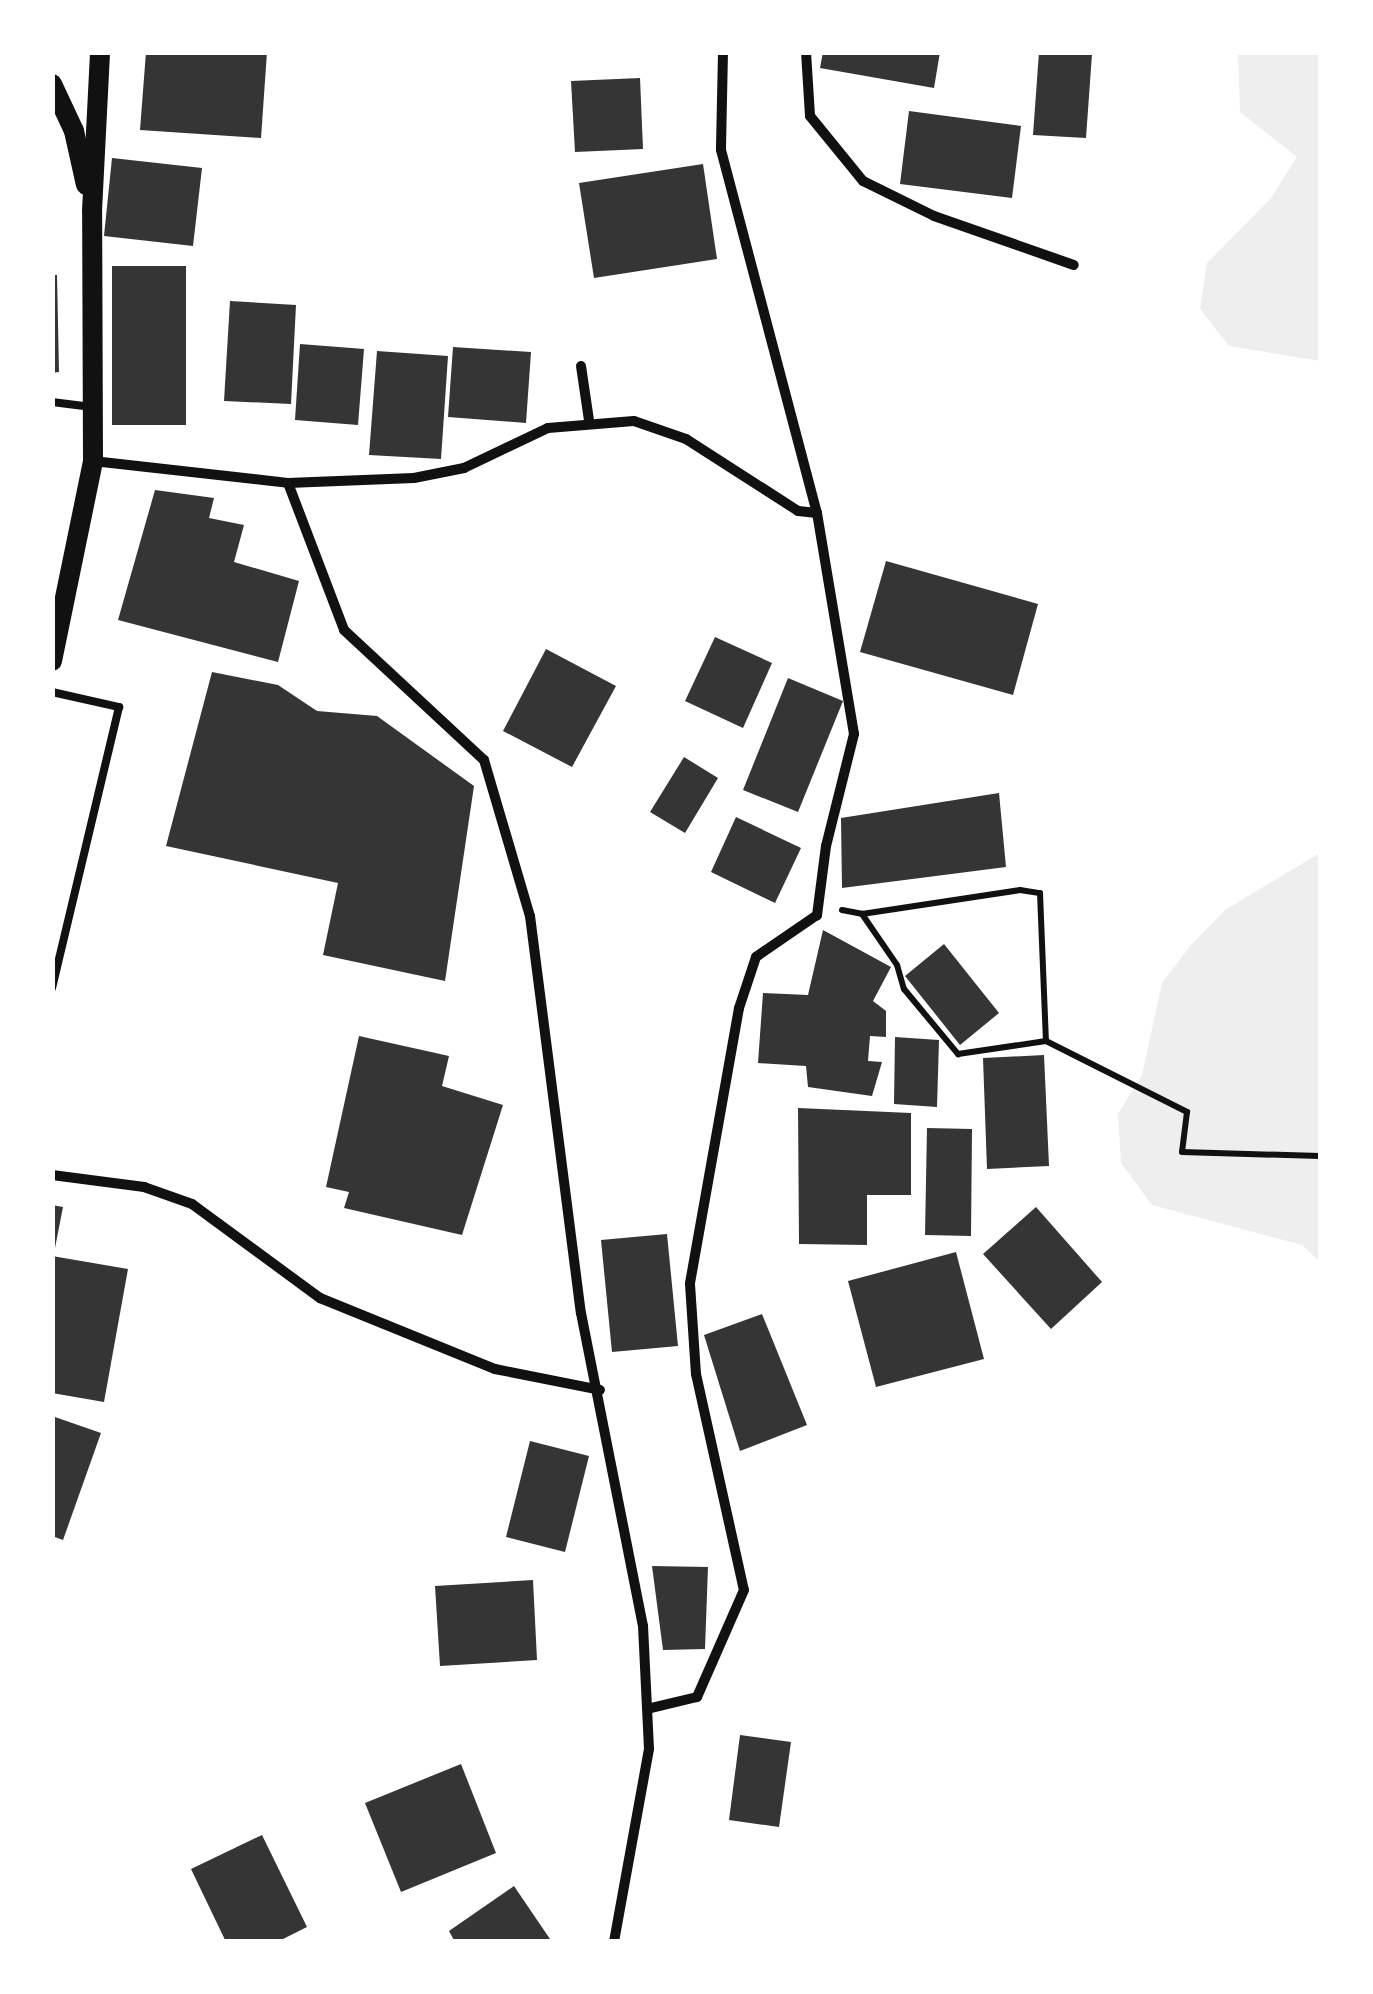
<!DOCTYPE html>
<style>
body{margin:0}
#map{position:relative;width:1373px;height:1994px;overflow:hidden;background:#fff;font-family:Helvetica,sans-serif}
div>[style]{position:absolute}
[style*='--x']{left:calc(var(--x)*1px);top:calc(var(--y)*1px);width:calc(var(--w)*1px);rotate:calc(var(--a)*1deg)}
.green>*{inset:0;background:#eee}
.building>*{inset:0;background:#353535}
.path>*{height:6px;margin:-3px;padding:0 3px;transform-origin:3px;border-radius:3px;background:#111}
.service>*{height:8px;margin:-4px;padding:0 4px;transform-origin:4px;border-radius:4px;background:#111}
.minor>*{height:10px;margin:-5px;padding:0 5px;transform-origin:5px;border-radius:5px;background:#111}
.secondary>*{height:20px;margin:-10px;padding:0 10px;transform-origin:10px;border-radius:10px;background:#111}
span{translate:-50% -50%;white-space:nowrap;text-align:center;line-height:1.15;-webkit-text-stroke:8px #fff;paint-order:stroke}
.frame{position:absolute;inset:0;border:55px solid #fff;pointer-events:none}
</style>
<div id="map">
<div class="green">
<div style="clip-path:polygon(1238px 53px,1320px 53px,1320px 361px,1229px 346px,1200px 309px,1207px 263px,1271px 198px,1297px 157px,1240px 112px)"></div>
<div style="clip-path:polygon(1320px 853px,1320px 1262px,1302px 1245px,1152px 1205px,1121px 1163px,1118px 1114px,1142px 1075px,1162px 983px,1191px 945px,1225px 910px)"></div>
</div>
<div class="building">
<div style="clip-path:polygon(146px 52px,267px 52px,261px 138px,140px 130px)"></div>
<div style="clip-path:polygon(823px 52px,940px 52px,934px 88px,820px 68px)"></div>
<div style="clip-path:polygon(1039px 52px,1092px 54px,1086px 138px,1033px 135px)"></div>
<div style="clip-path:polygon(640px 78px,643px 149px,575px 152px,571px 81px)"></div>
<div style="clip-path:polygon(909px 111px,1021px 126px,1012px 198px,900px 184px)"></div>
<div style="clip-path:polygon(112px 158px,202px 168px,193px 246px,104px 236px)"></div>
<div style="clip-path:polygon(703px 164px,717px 259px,594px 278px,579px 183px)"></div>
<div style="clip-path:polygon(112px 266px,186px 266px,186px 425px,112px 425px)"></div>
<div style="clip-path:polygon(52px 275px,57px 275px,59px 372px,52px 373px)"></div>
<div style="clip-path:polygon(230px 301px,296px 305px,291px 404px,224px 401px)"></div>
<div style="clip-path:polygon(300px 344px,364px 349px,358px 425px,295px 420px)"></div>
<div style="clip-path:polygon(453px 347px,531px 352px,526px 423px,448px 417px)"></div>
<div style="clip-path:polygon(377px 351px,448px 356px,441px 459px,369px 455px)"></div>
<div style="clip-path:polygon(155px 490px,214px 498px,209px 518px,244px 525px,234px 562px,299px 581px,278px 662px,118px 620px)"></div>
<div style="clip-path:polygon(886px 561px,1038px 604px,1013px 695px,860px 652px)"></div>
<div style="clip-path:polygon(715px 637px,772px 663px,743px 728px,685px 701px)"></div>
<div style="clip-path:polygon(546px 649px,616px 686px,572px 767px,503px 731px)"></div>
<div style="clip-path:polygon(212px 672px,278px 685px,317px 711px,377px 716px,474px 786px,445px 981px,323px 955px,338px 883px,166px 846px)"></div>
<div style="clip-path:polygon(788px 678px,843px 701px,798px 812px,743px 790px)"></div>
<div style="clip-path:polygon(684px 757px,718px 778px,685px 833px,650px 812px)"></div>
<div style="clip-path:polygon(999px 793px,1006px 867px,842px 888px,841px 818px)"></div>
<div style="clip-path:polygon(736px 817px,801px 848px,775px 903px,711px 872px)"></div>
<div style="clip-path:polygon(823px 930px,891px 967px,873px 1001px,886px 1011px,886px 1037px,870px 1036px,868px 1061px,882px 1062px,872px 1096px,808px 1087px,806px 1066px,758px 1063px,763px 993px,808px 995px)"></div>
<div style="clip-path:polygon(944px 944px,999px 1013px,960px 1045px,905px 976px)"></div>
<div style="clip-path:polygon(359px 1036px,449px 1056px,442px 1086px,503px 1105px,462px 1235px,344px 1208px,349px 1192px,326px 1187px)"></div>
<div style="clip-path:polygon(895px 1037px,939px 1040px,937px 1107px,894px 1104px)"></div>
<div style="clip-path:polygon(1044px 1055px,1049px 1166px,987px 1169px,983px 1058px)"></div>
<div style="clip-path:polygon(798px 1108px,911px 1113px,911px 1195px,867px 1195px,867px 1245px,799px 1244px)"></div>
<div style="clip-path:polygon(927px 1128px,972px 1129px,971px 1236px,925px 1235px)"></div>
<div style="clip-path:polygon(52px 1205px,63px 1207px,54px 1253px,52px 1253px)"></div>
<div style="clip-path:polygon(1036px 1207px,1102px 1282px,1051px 1329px,983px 1254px)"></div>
<div style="clip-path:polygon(667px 1234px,678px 1346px,612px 1352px,601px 1240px)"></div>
<div style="clip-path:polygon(956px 1252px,984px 1359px,876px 1387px,848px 1281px)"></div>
<div style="clip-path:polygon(52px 1256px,128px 1269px,104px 1402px,52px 1393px)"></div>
<div style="clip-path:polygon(762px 1314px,807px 1425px,740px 1451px,704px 1335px)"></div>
<div style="clip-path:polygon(52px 1416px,101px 1433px,63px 1540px,52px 1536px)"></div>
<div style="clip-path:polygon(530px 1441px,589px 1456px,565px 1552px,506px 1537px)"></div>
<div style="clip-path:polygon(652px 1566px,708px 1567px,705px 1649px,663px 1650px)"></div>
<div style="clip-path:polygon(533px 1580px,537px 1660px,440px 1666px,435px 1586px)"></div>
<div style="clip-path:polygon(740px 1735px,791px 1742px,779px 1827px,729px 1820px)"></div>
<div style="clip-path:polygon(461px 1764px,496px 1853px,401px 1892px,365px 1803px)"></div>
<div style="clip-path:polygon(262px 1835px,307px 1927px,277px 1942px,226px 1942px,191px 1869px)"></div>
<div style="clip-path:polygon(514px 1886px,552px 1942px,455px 1942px,449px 1931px)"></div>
</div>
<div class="path">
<div style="--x:842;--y:910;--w:20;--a:11"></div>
<div style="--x:862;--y:914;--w:160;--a:-8.6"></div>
<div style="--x:1020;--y:890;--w:20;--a:9"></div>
<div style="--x:1040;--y:893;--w:148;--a:87.7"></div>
<div style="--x:862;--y:914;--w:62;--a:55.5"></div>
<div style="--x:897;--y:965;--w:25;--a:74"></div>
<div style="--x:904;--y:989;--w:85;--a:50.3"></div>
<div style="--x:958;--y:1054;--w:89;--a:-8.4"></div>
<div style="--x:1046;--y:1041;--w:158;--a:26.7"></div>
<div style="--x:1187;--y:1112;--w:40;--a:97.1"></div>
<div style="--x:1182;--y:1152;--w:138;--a:1.7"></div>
</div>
<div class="service">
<div style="--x:52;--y:402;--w:40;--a:7.1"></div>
<div style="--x:52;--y:692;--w:69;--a:12.6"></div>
<div style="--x:119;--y:707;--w:289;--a:103.4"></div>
</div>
<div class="minor">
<div style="--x:723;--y:52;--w:98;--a:91.2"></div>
<div style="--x:721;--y:150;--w:375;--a:75.2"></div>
<div style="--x:806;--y:52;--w:64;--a:86.4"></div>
<div style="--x:810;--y:116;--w:84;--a:50.8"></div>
<div style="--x:863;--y:181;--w:79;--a:26.2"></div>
<div style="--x:934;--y:216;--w:148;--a:19.3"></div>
<div style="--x:581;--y:366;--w:55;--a:81.6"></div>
<div style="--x:93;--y:461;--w:196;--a:6.4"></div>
<div style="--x:288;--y:483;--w:126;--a:-2.3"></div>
<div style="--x:414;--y:478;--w:51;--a:-11.3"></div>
<div style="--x:464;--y:468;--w:93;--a:-25.5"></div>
<div style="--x:548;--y:428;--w:86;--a:-4.7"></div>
<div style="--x:634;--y:421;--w:55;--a:19.1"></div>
<div style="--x:686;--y:439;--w:133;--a:32.7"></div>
<div style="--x:798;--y:511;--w:19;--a:6"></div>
<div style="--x:817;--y:513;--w:224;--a:80.5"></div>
<div style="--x:854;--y:734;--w:115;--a:104"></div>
<div style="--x:826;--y:846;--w:70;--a:97.4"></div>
<div style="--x:817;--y:915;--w:74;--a:145.5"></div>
<div style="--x:756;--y:957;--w:54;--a:108.4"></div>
<div style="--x:739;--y:1008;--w:280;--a:100.1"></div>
<div style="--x:690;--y:1284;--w:90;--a:86.2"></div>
<div style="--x:696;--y:1374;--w:221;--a:77.5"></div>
<div style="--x:744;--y:1590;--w:117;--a:113.7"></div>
<div style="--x:697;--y:1697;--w:51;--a:166.5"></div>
<div style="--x:288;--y:483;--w:157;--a:69.1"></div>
<div style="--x:344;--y:630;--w:191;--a:42.9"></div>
<div style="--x:484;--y:760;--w:163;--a:73.6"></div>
<div style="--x:530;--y:916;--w:400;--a:82.7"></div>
<div style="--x:581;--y:1313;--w:319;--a:78.8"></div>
<div style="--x:643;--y:1626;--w:123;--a:87.2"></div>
<div style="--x:649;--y:1749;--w:196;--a:100.3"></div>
<div style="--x:52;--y:1175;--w:93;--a:7.4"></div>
<div style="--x:144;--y:1187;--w:51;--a:19.5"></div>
<div style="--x:192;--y:1204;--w:159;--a:36.3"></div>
<div style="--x:320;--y:1298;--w:189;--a:22.1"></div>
<div style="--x:495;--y:1369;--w:107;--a:11.3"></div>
</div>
<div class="secondary">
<div style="--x:52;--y:84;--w:52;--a:64.9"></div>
<div style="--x:74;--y:131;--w:55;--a:77.5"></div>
<div style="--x:52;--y:661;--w:204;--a:-78.4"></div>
<div style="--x:93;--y:461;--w:250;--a:-90.2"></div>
<div style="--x:92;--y:211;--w:159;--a:-87.1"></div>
</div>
<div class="frame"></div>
</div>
